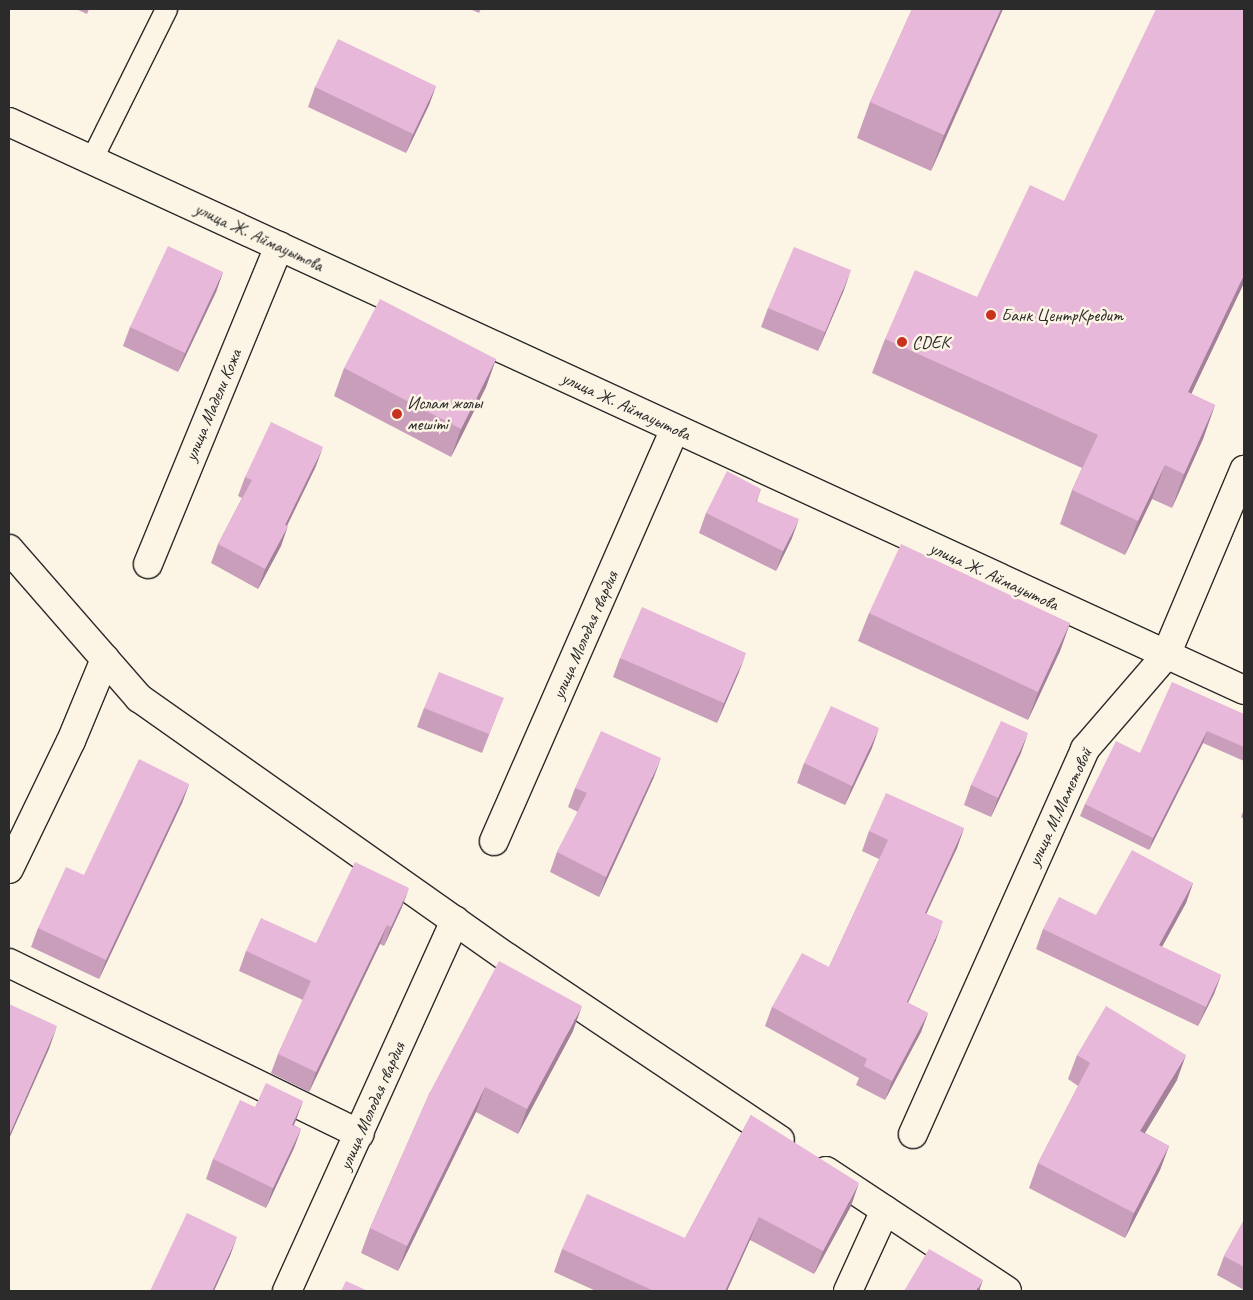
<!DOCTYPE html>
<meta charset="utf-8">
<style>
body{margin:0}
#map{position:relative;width:1253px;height:1300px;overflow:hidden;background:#fcf5e5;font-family:Caveat,sans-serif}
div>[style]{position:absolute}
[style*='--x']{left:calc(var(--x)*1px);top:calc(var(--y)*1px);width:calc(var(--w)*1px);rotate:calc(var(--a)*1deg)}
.roads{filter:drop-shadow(1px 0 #2b2b2b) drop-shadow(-1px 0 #2b2b2b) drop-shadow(0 1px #2b2b2b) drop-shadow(0 -1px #2b2b2b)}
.lane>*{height:21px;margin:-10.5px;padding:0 10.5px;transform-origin:10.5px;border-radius:10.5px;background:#fcf5e5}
.street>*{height:28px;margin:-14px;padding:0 14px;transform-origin:14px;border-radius:14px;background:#fcf5e5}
.secondary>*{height:28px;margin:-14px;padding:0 14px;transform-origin:14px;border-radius:14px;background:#fcf5e5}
.wall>*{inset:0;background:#c89ebb}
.shaded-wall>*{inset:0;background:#a28199}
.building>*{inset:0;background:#e8b8da}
.dots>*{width:14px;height:14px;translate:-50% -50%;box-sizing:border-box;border:2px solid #fcf5e5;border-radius:50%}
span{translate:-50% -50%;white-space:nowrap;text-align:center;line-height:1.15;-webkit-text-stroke:5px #fcf5e5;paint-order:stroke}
.street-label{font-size:18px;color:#2b2b2b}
.poi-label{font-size:18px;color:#2b2b2b}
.left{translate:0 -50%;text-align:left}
.frame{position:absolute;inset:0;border:10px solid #2b2b2b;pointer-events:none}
</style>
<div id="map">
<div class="roads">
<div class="lane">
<div style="--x:91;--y:160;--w:169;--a:-63.6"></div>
</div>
<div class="street">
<div style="--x:9;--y:549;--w:198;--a:48.9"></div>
<div style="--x:139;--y:698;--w:451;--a:35.2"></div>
<div style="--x:508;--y:958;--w:327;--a:33.8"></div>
<div style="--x:148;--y:564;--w:344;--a:-67.6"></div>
<div style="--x:494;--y:841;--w:450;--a:-66.3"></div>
<div style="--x:9;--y:869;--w:142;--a:-64.2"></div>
<div style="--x:71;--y:741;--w:89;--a:-67.5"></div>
<div style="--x:9;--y:963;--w:390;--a:26"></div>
<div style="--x:913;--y:1134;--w:422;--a:-65.9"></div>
<div style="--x:1085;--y:749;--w:124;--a:-49.2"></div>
<div style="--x:1166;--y:655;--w:201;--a:-67.1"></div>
<div style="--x:826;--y:1171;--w:217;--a:33.5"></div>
<div style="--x:287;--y:1291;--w:407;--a:-65.6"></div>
<div style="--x:848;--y:1291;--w:89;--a:-65.4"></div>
</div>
<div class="secondary">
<div style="--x:9;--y:122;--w:1359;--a:24.7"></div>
</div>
</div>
<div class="wall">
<div style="clip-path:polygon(76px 9px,89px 9px,87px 14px)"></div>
<div style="clip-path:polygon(470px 9px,481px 9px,479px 13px)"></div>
<div style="clip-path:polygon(912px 9px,1003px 9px,931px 171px,857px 138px,870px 102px)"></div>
<div style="clip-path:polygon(1244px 9px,1244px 283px,1191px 394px,1215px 405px,1203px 439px,1172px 508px,1152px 499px,1125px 555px,1060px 524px,1072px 490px,1082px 468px,872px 373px,885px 339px,977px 297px,1064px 201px)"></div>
<div style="clip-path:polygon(436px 86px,429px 105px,406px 153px,308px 107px,315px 87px)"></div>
<div style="clip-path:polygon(223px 272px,216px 292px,178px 372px,123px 346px,130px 327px)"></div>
<div style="clip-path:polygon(844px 290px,818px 351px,761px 327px,768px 308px)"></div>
<div style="clip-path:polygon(496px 359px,486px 387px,451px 457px,334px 396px,344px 368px)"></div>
<div style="clip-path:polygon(316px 466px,287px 526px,281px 546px,258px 589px,211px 563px,218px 544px,242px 498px,238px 496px,245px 477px)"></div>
<div style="clip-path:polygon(761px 489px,757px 501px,792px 538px,776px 571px,699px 533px,706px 513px)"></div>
<div style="clip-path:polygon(869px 613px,1070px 623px,1060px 651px,1028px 720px,858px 641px)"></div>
<div style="clip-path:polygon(620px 658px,739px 672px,717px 723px,613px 677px)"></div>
<div style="clip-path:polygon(424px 708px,496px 717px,482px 753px,417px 727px)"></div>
<div style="clip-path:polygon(1244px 714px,1244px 761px,1203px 743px,1149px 850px,1080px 816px,1085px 804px,1140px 753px)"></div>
<div style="clip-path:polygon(872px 748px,845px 805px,797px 783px,804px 763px)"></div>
<div style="clip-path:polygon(1021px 753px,991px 817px,964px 805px,971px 785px)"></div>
<div style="clip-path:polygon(654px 777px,599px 897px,550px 872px,557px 852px,578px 812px,568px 807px,575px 788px)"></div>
<div style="clip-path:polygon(189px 784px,182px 803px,99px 979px,31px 947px,38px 928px,84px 875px)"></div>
<div style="clip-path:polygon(1244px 809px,1244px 819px,1241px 817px)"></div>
<div style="clip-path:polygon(964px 828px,957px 848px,926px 913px,936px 940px,908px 1003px,928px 1013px,921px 1032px,885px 1100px,856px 1085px,859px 1078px,765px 1026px,772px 1007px,829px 967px,879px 859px,862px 851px,869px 831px)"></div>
<div style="clip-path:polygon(1193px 883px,1186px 903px,1162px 947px,1221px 975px,1214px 994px,1198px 1026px,1036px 949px,1043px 929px,1096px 915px)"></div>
<div style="clip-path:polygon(402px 907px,384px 946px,380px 944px,309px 1092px,271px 1073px,278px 1054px,303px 1000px,239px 971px,246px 951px,316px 943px)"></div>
<div style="clip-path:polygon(573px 1031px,518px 1134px,476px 1112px,398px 1271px,361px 1253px,370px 1228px,430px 1092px)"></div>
<div style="clip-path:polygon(1077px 1055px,1177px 1080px,1145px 1133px,1169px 1146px,1160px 1170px,1125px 1238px,1029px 1188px,1038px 1163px,1078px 1086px,1068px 1079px)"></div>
<div style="clip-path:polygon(303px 1101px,294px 1125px,301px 1129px,294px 1148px,266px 1208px,206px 1179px,213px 1159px,255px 1107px)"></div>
<div style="clip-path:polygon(751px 1115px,851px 1206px,814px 1274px,750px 1240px,727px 1291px,596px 1291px,554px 1272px,562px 1249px,685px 1238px)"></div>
<div style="clip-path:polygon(1244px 1220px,1244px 1290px,1217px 1275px,1224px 1256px)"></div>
</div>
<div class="shaded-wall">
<div style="clip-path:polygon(1001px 9px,1003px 9px,931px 171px,944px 135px)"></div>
<div style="clip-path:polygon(436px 86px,429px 105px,406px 153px,413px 134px)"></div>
<div style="clip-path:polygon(851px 270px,844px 290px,818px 351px,825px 332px)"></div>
<div style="clip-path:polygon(223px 272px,216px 292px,178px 372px,185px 353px)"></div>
<div style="clip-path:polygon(1244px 275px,1244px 283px,1176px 426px,1188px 392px)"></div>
<div style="clip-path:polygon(496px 359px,486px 387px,451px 457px,461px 429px)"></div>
<div style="clip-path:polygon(1215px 405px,1203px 439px,1172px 508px,1184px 474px)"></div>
<div style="clip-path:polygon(323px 447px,316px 466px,278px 544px,285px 525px)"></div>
<div style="clip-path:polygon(1165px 465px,1152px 499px,1125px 555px,1138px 521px)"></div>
<div style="clip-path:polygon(799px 519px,792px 538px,776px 571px,783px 551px)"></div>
<div style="clip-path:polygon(288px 526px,281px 546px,258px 589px,265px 569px)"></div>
<div style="clip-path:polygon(1070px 623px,1060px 651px,1028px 720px,1038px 692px)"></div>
<div style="clip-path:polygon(746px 653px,739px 672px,717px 723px,724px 703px)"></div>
<div style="clip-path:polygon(879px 728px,872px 748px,845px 805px,852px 786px)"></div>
<div style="clip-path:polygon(1207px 731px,1203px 743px,1149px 850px,1153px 838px)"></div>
<div style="clip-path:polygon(1028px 733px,1021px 753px,991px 817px,998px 798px)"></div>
<div style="clip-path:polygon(661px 758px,654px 777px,599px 897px,606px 877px)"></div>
<div style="clip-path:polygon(189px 784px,182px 803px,99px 979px,106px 960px)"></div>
<div style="clip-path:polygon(964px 828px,957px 848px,918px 932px,925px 913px)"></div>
<div style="clip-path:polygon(1193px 883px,1186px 903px,1152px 965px,1159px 945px)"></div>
<div style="clip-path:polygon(409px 888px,402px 907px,384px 946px,391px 927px)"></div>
<div style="clip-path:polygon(943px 921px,936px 940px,900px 1021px,907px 1002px)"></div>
<div style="clip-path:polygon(387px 925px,380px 944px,309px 1092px,316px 1072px)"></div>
<div style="clip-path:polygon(1221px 975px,1214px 994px,1198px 1026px,1206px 1007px)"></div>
<div style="clip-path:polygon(582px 1006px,573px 1031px,518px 1134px,527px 1109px)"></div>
<div style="clip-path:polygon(928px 1013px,921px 1032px,885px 1100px,892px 1081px)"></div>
<div style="clip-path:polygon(57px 1026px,49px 1049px,9px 1139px,9px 1135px)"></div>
<div style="clip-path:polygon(1186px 1055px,1177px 1080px,1131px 1156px,1140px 1131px)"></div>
<div style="clip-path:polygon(485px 1087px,476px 1112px,398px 1271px,407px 1246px)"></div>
<div style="clip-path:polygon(303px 1101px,296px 1120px,285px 1144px,292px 1125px)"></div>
<div style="clip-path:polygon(301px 1129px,294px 1148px,266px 1208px,273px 1188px)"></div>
<div style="clip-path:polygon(1169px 1146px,1160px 1170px,1125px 1238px,1134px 1213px)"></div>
<div style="clip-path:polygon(859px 1183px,851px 1206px,814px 1274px,823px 1251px)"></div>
<div style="clip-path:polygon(759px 1217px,750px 1240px,727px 1291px,725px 1291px)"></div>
<div style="clip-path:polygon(237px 1237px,230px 1256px,214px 1291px,212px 1291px)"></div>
<div style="clip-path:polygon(983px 1280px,979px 1291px,976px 1291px)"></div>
</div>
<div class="building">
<div style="clip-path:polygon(912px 9px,1001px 9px,944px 135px,870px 102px)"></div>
<div style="clip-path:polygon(1156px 9px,1244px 9px,1244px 275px,1188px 392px,1215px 405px,1184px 474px,1165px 465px,1138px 521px,1072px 490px,1098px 435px,885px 339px,915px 270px,977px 297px,1030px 185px,1064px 201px)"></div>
<div style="clip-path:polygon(338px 39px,436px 86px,413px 134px,315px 87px)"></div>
<div style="clip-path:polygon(168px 246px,223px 272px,185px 353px,130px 327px)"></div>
<div style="clip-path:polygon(794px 247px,851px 270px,825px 332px,768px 308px)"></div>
<div style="clip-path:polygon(380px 299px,496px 359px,461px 429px,344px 368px)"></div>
<div style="clip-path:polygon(271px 422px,323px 447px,285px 525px,288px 526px,265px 569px,218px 544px,252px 480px,245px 477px)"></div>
<div style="clip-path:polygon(727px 471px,761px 489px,756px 501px,799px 519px,783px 551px,706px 513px)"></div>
<div style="clip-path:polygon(901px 544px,1070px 623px,1038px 692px,869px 613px)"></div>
<div style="clip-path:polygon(642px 607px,746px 653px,724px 703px,620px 658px)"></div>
<div style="clip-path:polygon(439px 672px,504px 698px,489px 734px,424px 708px)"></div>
<div style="clip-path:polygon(1172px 682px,1244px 714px,1244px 747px,1207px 731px,1153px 838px,1085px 804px,1116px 741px,1140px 753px)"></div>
<div style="clip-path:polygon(831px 706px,879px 728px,852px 786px,804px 763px)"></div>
<div style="clip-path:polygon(1001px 721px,1028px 733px,998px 798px,971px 785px)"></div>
<div style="clip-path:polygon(601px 731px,661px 758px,606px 877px,557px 852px,587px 793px,575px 788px)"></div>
<div style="clip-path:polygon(139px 759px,189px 784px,106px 960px,38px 928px,66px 867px,84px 875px)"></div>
<div style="clip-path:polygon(886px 793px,964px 828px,925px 913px,943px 921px,907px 1002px,928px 1013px,892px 1081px,864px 1066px,867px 1059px,772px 1007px,802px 953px,829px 967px,888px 840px,869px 831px)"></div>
<div style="clip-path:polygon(1132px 850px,1193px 883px,1159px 945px,1221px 975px,1206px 1007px,1043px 929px,1059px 897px,1096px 915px)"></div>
<div style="clip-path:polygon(355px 862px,409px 888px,391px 927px,387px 925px,316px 1072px,278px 1054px,311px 981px,246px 951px,261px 918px,316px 943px)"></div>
<div style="clip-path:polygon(499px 961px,582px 1006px,527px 1109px,485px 1087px,407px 1246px,370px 1228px,430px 1092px)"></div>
<div style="clip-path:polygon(9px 1004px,57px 1026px,9px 1135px)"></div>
<div style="clip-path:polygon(1106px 1006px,1186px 1055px,1140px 1131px,1169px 1146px,1134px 1213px,1038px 1163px,1090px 1063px,1077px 1055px)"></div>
<div style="clip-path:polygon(266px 1083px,303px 1101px,292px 1125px,301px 1129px,273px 1188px,213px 1159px,240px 1100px,255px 1107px)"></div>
<div style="clip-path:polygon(751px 1115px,859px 1183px,823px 1251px,759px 1217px,725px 1291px,654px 1291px,562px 1249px,587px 1194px,685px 1238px)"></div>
<div style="clip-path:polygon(187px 1213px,237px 1237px,212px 1291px,150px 1291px)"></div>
<div style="clip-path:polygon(1244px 1220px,1244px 1267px,1224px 1256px)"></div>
<div style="clip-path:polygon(929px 1249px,983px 1280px,976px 1291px,904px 1291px)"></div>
<div style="clip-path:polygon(346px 1281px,368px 1291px,341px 1291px)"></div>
</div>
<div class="dots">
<div style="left:991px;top:315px;background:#c8321e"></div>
<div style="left:902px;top:342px;background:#c8321e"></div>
<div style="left:397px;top:414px;background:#c8321e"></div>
</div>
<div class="street-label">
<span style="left:259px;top:237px;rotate:25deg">улица Ж. Аймауытова</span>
<span style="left:213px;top:405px;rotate:-67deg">улица Мадели Кожа</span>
<span style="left:626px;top:406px;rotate:25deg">улица Ж. Аймауытова</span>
<span style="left:994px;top:576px;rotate:25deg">улица Ж. Аймауытова</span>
<span style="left:585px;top:635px;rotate:-66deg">улица Молодая гвардия</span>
<span style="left:1060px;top:807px;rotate:-65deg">улица М.Маметовой</span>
<span style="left:372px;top:1106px;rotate:-66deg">улица Молодая гвардия</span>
</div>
<div class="poi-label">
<span class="left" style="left:1001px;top:315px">Банк ЦентрКредит</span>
<span class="left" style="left:912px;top:342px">CDEK</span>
<span class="left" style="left:407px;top:414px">Ислам жолы<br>мешіті</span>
</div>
<div class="frame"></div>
</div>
